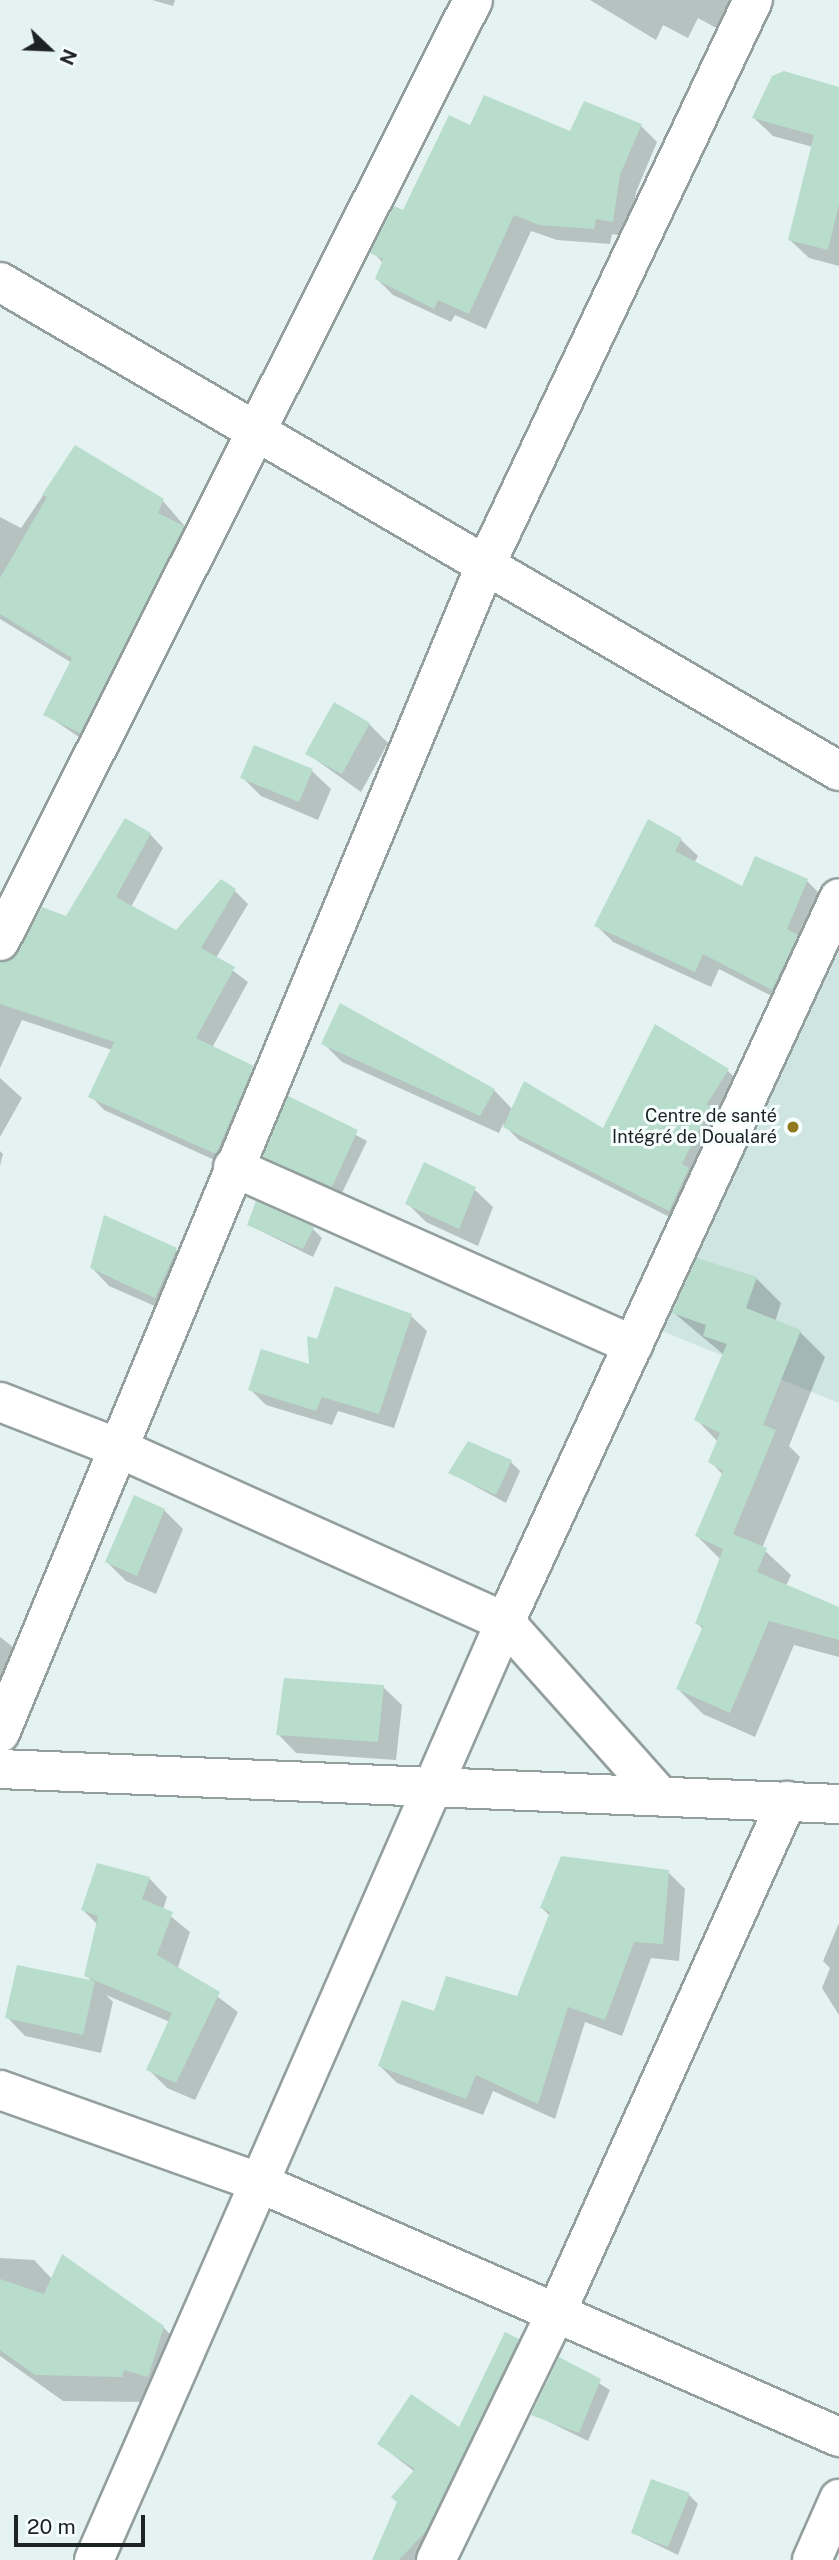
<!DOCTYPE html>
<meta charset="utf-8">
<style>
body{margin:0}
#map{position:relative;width:839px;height:2560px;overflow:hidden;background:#e4f3f1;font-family:"Public Sans",sans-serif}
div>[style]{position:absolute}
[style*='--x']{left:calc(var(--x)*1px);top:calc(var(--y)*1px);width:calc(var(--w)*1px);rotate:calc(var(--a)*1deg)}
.built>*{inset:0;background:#cfe5e2}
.shadow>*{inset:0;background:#0003}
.building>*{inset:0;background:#b8ddcd}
.roads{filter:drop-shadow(2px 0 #929f9d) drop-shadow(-2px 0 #929f9d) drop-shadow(0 2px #929f9d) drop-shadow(0 -2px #929f9d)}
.street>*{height:38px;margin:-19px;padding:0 19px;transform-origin:19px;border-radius:19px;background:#fff}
.secondary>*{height:38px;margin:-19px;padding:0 19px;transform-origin:19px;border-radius:19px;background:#fff}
.dots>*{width:19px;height:19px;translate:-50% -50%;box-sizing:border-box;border:4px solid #f6fffd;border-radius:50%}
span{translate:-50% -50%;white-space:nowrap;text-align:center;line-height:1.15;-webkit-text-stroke:6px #f6fffd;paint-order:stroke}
.poi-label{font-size:18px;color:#1d2222}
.right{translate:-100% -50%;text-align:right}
.north{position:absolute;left:14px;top:14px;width:70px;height:70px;-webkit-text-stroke:5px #f6fffd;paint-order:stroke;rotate:113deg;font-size:19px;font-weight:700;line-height:28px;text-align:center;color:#1d2222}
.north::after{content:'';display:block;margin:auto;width:24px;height:32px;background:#1d2222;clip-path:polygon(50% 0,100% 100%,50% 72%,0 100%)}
.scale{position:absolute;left:14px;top:2515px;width:131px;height:32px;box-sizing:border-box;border:4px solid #1d2222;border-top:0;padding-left:9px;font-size:21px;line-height:24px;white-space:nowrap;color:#1d2222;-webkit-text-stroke:5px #f6fffd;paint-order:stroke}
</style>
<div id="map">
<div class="built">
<div style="clip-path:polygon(839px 924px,839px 1403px,657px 1329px)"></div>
</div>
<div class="shadow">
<div style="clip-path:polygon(152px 0,175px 0,173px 6px)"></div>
<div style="clip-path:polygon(590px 0,748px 0,729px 35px,698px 18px,688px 38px,663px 25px,656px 40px)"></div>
<div style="clip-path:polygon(839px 89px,839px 266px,809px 258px,790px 240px,813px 147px,773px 136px,754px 118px)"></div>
<div style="clip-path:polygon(641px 126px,657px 142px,636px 192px,629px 237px,612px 234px,610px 244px,557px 240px,531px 231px,486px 329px,455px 315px,451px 322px,393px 295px,377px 279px,383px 263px,373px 252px,471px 128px,570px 133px)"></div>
<div style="clip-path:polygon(76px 447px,163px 501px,201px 545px,98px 750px,45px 714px,72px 663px,0 619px,0 517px,21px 528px)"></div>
<div style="clip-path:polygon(369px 724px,388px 743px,361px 792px,308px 754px)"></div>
<div style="clip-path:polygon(312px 771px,331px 789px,318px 820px,261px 796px,242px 777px)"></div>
<div style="clip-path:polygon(649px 822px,681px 840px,698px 856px,694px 863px,743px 888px,807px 881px,823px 897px,789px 1005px,719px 969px,711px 987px,613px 942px,597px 926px)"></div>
<div style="clip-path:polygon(150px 834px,163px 848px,131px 907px,176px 932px,234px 890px,248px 904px,216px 958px,248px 982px,212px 1048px,267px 1081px,230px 1167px,104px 1110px,91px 1096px,112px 1050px,22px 1020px,0 1068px,0 964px,14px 960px,43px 909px,67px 918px)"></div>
<div style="clip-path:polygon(324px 1044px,494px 1090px,513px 1110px,604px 1131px,728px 1071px,741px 1084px,683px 1224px,519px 1140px,503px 1124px,499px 1133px,342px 1062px)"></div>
<div style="clip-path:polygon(0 1078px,22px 1098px,0 1137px)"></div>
<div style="clip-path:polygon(289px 1099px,367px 1141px,341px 1195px,265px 1156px)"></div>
<div style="clip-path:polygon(0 1151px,3px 1154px,0 1166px)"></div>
<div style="clip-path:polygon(474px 1189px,493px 1207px,478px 1246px,426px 1222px,407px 1203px)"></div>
<div style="clip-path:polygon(249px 1225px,312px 1228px,322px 1238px,313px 1257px)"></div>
<div style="clip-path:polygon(176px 1250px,193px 1267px,173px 1314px,109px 1286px,92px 1268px)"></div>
<div style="clip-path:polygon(756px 1278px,781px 1303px,775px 1322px,800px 1332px,825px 1357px,789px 1446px,800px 1457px,762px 1548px,791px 1575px,786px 1586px,839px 1609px,839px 1657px,794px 1645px,755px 1737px,703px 1714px,678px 1689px,703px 1629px,697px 1623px,721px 1560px,697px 1536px,723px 1475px,710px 1461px,718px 1442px,696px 1419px,724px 1355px,674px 1313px)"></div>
<div style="clip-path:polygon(411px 1316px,427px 1331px,394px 1428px,338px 1411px,332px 1425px,266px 1405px,250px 1389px,311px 1367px,318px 1341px)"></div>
<div style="clip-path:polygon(511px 1462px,520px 1471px,506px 1503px,451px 1473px)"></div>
<div style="clip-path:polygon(164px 1510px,183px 1529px,156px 1594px,126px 1581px,107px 1562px)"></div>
<div style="clip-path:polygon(0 1637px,30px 1660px,0 1696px)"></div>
<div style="clip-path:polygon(383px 1687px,402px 1705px,396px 1760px,296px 1753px,278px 1734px)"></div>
<div style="clip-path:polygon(668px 1872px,685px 1889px,679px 1961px,651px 1958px,622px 2036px,585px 2022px,555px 2119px,493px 2091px,483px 2115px,397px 2083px,380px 2066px,435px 2013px,518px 1998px,550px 1916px,542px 1908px)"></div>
<div style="clip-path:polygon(149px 1878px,167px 1897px,163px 1910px,190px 1932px,178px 1967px,238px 2012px,195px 2100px,167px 2088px,148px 2069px,170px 2022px,106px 1995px,113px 2002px,101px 2053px,25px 2036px,7px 2017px,93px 1983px,86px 1975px,98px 1925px,83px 1910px)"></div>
<div style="clip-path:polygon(839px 1923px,839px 2015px,822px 1988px,830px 1968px,823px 1961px)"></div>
<div style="clip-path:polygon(0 2258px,34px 2260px,52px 2279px,163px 2327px,190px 2354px,147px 2402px,63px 2401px,0 2356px)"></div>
<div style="clip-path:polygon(505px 2334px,533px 2356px,429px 2560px,373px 2560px,415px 2472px,379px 2444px,460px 2429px)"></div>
<div style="clip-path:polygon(560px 2359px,610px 2390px,588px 2441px,533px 2414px)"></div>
<div style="clip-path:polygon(689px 2495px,698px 2504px,678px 2555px,633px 2533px)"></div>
</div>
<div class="building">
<div style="clip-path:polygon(784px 71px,839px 87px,839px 204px,828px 250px,788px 240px,814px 135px,752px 118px,772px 76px)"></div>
<div style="clip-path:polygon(484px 95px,570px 131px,584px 101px,642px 124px,620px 175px,613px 222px,596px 219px,594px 229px,539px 225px,514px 215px,469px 314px,438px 300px,434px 309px,375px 279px,383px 259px,370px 253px,394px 206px,403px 210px,449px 115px,470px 125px)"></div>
<div style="clip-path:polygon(75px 445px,164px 499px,158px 513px,184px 526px,80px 733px,43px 715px,72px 658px,0 614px,0 578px,47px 497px,42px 495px)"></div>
<div style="clip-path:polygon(334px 702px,370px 723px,342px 774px,305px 754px)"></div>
<div style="clip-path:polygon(254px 745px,313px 769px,299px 802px,240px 778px)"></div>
<div style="clip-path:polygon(125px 818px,151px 833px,116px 897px,176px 930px,221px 879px,236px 889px,201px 948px,235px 967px,196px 1038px,254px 1066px,216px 1154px,88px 1097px,114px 1042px,0 1004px,0 963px,19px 951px,42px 907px,66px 916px)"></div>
<div style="clip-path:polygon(648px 819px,682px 838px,675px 851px,742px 886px,755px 856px,808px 879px,787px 929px,798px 935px,772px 990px,703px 954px,695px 972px,594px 926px)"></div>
<div style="clip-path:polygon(340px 1003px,495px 1089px,480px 1116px,321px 1044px)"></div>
<div style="clip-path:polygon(655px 1024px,729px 1069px,706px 1105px,711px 1106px,682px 1164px,689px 1168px,669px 1211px,503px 1127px,524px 1081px,603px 1128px)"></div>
<div style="clip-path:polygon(288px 1096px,358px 1130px,332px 1187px,263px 1157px)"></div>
<div style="clip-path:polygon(424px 1162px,476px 1187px,459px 1229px,405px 1204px)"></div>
<div style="clip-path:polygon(256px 1201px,314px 1227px,303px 1249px,247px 1225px)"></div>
<div style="clip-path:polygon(104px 1215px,177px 1248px,155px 1298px,90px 1268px)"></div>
<div style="clip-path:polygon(697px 1258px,757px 1277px,746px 1308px,801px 1330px,763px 1425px,776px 1430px,733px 1534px,767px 1548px,757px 1572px,839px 1607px,839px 1640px,769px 1621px,730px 1713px,676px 1689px,703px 1626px,695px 1624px,723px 1549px,695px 1536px,723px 1471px,708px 1462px,720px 1433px,694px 1420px,727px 1344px,703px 1336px,706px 1325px,672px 1313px)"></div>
<div style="clip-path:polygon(335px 1286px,412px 1314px,379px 1414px,322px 1397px,316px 1411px,248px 1390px,261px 1349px,309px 1364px,307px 1336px,317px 1339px)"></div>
<div style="clip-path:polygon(468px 1441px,512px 1460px,496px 1495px,448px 1473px)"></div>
<div style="clip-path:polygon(134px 1495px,165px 1509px,137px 1576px,105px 1562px)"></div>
<div style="clip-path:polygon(284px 1678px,384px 1685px,378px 1742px,276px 1735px)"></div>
<div style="clip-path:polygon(561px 1856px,669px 1870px,663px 1944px,634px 1942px,605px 2020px,568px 2007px,538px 2104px,476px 2075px,466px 2099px,378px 2066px,402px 2000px,434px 2011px,446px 1976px,517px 1996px,550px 1912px,540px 1908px)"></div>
<div style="clip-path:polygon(97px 1863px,150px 1877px,142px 1899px,173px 1912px,157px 1955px,220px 1992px,176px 2083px,146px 2070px,172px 2013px,84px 1976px,98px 1916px,81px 1910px)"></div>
<div style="clip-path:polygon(17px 1965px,95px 1981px,83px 2035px,5px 2018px)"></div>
<div style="clip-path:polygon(62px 2254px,164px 2326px,148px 2377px,124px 2370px,122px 2377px,35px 2375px,0 2350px,0 2279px,44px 2294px)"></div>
<div style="clip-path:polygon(505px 2332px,519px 2339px,426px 2531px,399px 2560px,372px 2560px,397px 2502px,391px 2497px,415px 2469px,377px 2444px,411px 2394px,459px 2427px)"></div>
<div style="clip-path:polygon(559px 2357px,601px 2379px,579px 2433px,531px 2415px)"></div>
<div style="clip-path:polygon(651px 2479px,690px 2493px,668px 2547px,631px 2533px)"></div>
</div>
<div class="roads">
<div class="street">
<div style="--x:0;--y:941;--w:1053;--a:-63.31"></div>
<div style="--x:233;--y:1167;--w:438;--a:24"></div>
<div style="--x:0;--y:1402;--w:127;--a:21.3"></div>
<div style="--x:118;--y:1448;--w:424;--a:24.2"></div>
<div style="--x:505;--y:1622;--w:233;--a:48.3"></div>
<div style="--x:0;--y:1733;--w:1264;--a:-67.43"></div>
<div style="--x:485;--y:566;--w:626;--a:-64.66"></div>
<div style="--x:0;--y:2090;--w:271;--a:19.6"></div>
<div style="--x:255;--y:2181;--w:638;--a:23.67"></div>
<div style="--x:94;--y:2560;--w:1024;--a:-66.34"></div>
<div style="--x:505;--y:1622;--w:797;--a:-65.23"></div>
<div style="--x:436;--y:2560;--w:275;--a:-64.1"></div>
<div style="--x:556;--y:2313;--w:562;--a:-65.72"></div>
<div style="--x:812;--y:2560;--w:67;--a:-66.1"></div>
</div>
<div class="secondary">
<div style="--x:0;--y:282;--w:971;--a:30.24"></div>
<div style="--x:0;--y:1769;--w:840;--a:2.39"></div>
</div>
</div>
<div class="dots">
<div style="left:793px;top:1127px;background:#90791f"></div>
</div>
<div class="poi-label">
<span class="right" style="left:777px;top:1127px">Centre de santé<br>Intégré de Doualaré</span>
</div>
<div class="north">N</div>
<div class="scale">20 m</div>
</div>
